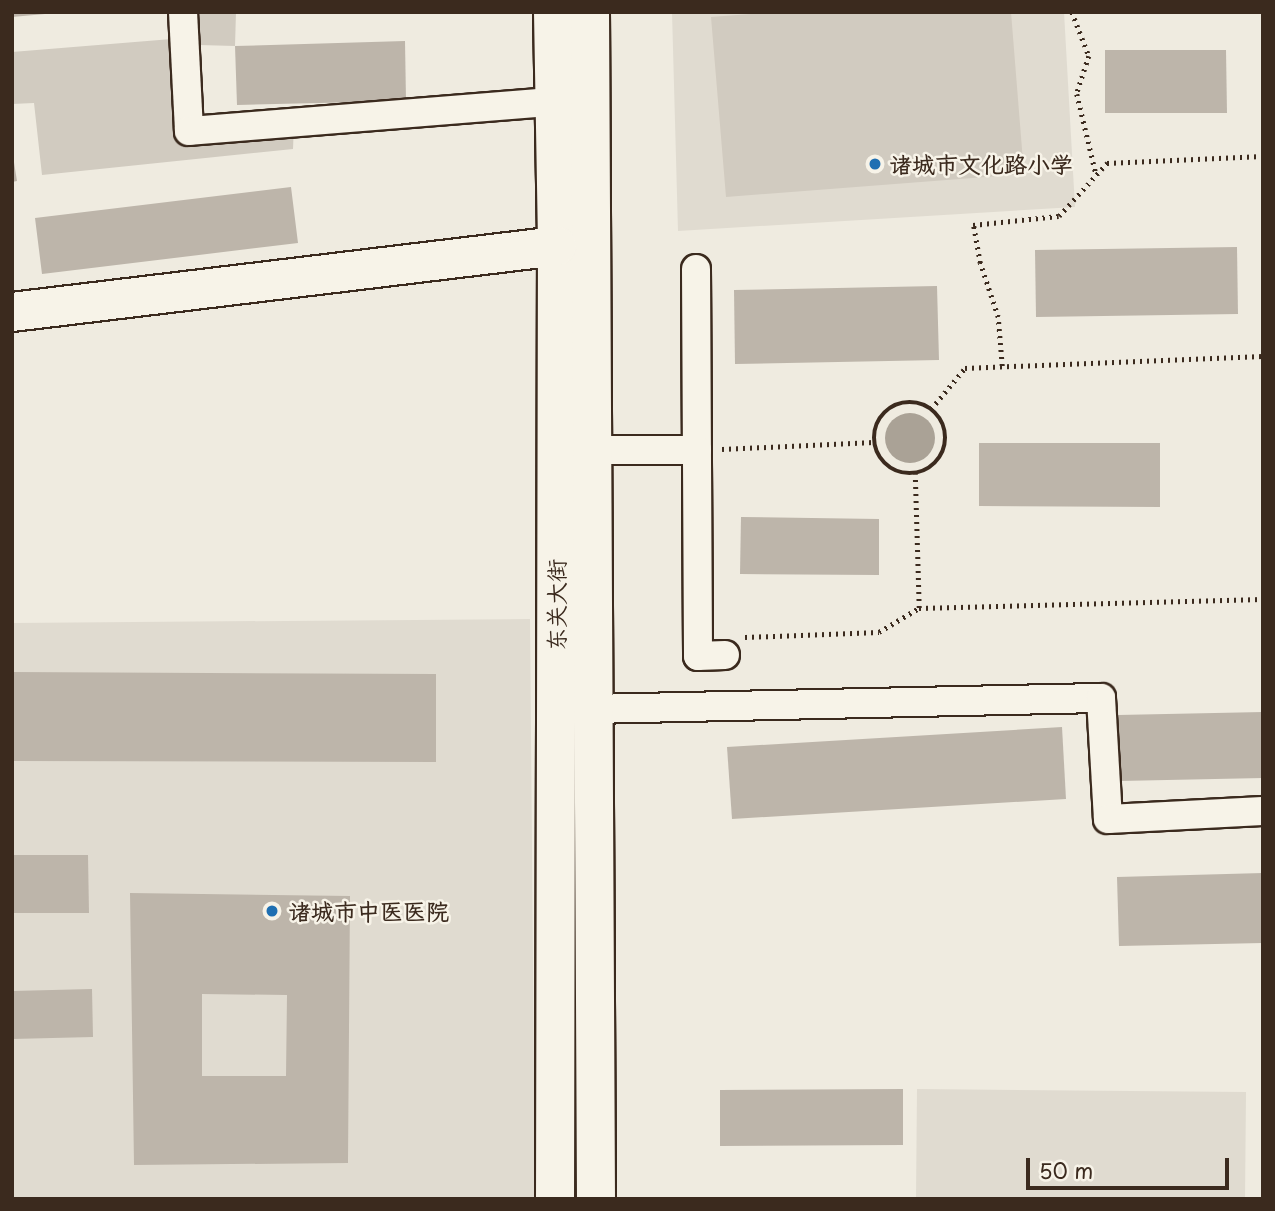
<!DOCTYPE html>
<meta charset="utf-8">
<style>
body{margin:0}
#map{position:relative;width:1275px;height:1211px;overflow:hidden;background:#efebe0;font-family:"Playpen Sans","LXGW WenKai TC",sans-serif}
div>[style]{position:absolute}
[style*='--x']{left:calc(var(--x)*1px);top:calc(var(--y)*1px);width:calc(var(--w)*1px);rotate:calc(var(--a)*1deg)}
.built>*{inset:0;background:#e0dbd0}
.green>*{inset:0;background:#d1cbc0}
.water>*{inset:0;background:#aaa296}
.round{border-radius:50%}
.building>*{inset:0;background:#bdb5aa}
.path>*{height:4.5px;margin-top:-2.25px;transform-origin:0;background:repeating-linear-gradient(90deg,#3b2a1e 0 2px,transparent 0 7px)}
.path>.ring{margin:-2.25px;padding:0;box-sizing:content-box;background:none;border:4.5px solid #3b2a1e;border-radius:50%}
.roads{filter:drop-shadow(2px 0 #3b2a1e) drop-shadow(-2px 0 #3b2a1e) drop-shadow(0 2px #3b2a1e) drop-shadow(0 -2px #3b2a1e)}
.street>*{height:28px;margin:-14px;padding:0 14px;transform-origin:14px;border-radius:14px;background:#f7f3e8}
.secondary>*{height:38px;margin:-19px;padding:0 19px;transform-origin:19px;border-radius:19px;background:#f7f3e8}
.dots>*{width:19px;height:19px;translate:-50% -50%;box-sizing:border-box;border:4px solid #f7f3e8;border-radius:50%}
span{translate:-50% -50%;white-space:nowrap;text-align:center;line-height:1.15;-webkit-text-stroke:5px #f7f3e8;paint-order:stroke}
.poi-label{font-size:23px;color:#3b2a1e;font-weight:700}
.left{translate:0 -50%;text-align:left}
.street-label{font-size:23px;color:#3b2a1e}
.frame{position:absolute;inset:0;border:14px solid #3b2a1e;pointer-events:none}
.scale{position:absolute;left:1026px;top:1158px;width:203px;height:32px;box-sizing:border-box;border:4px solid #3b2a1e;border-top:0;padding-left:9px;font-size:21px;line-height:24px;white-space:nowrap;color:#3b2a1e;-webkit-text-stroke:5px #f7f3e8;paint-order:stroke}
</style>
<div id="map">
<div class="built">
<div style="clip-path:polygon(672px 12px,1064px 12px,1075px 207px,678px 231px)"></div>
<div style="clip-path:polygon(530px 619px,535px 1199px,12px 1199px,12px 623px)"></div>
<div style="clip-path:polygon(917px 1089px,1246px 1092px,1245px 1199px,916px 1199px)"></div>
</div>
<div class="green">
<div style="clip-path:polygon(197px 12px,236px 12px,235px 46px,199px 45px)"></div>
<div style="clip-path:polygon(776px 12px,1011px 12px,1024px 174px,726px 197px,711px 17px)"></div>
<div style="clip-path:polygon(184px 38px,190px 130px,294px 124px,293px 149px,42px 175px,34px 103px,12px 104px,12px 52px)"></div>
</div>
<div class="water">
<div class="round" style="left:885px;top:413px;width:50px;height:50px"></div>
</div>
<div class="building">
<div style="clip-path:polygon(12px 12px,45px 12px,45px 14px,12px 17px)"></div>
<div style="clip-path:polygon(405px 41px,406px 101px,237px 105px,235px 46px)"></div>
<div style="clip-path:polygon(1105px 50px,1226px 50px,1227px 113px,1105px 113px)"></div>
<div style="clip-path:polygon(12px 150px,17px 181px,12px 182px)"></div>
<div style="clip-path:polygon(291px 187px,298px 243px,42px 274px,35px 218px)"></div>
<div style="clip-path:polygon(1237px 247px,1238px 314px,1036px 317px,1035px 250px)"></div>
<div style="clip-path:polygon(937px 286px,939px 360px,735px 364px,734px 290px)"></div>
<div style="clip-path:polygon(979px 443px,1160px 443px,1160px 507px,979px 506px)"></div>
<div style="clip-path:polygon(741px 517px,879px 519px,879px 575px,740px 574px)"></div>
<div style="clip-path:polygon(12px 672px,436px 674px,436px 762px,12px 761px)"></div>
<div style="clip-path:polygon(1263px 712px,1263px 778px,1119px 781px,1118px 715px)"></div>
<div style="clip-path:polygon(1062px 727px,1066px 799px,732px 819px,727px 747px)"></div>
<div style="clip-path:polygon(12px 855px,88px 855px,89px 913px,12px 913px)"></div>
<div style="clip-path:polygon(1263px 873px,1263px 943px,1119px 946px,1117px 877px)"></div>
<div style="clip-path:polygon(evenodd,130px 893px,350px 896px,348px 1163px,134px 1165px,130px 893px,202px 994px,287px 995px,286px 1076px,202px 1076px,202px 994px)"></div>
<div style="clip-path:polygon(92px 989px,93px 1037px,12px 1039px,12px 991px)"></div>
<div style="clip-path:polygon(903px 1089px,903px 1145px,720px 1146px,720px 1090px)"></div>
</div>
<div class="path">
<div style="--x:1072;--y:12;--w:47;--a:68.9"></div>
<div style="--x:1089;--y:56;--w:40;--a:108"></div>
<div style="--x:1077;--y:94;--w:82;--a:76.6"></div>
<div style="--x:1002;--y:366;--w:49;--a:-94.7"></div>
<div style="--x:998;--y:317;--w:57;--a:-108.4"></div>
<div style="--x:980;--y:263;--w:39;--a:-100"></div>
<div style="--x:973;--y:225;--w:86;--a:-6"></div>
<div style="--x:1059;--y:216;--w:72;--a:-47.8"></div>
<div style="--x:1107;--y:163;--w:156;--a:-2.6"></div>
<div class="ring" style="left:874px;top:402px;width:67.5px;height:67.5px"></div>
<div style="--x:931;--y:409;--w:53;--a:-50.3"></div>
<div style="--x:965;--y:368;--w:298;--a:-2.3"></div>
<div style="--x:722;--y:449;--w:152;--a:-2.6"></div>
<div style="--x:919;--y:608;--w:344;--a:-1.5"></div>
<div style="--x:745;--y:637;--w:134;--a:-2.1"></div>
<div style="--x:879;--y:632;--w:47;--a:-31"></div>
<div style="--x:919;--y:608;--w:134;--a:-91.7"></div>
</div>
<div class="roads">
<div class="street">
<div style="--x:183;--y:12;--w:119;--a:87.1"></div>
<div style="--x:189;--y:131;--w:365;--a:-4.6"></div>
<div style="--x:696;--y:269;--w:387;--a:89.7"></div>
<div style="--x:698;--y:656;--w:27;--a:-2"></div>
<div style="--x:591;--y:450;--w:106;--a:0"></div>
<div style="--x:591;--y:709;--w:510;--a:-1.24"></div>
<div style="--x:1101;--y:698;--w:121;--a:86.7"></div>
<div style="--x:1108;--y:819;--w:155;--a:-3"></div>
</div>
<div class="secondary">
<div style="--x:553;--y:12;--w:234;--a:89"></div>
<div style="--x:557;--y:246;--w:953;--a:90.12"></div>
<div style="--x:590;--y:12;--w:1187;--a:89.71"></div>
<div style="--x:12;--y:312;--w:549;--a:-6.9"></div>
</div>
</div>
<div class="dots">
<div style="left:875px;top:164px;background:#1f6fb2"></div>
<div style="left:272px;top:911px;background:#1f6fb2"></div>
</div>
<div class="poi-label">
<span class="left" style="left:889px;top:164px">诸城市文化路小学</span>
<span class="left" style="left:288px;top:911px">诸城市中医医院</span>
</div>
<div class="street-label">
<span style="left:556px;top:605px;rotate:-90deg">东关大街</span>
</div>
<div class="frame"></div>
<div class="scale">50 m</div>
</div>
